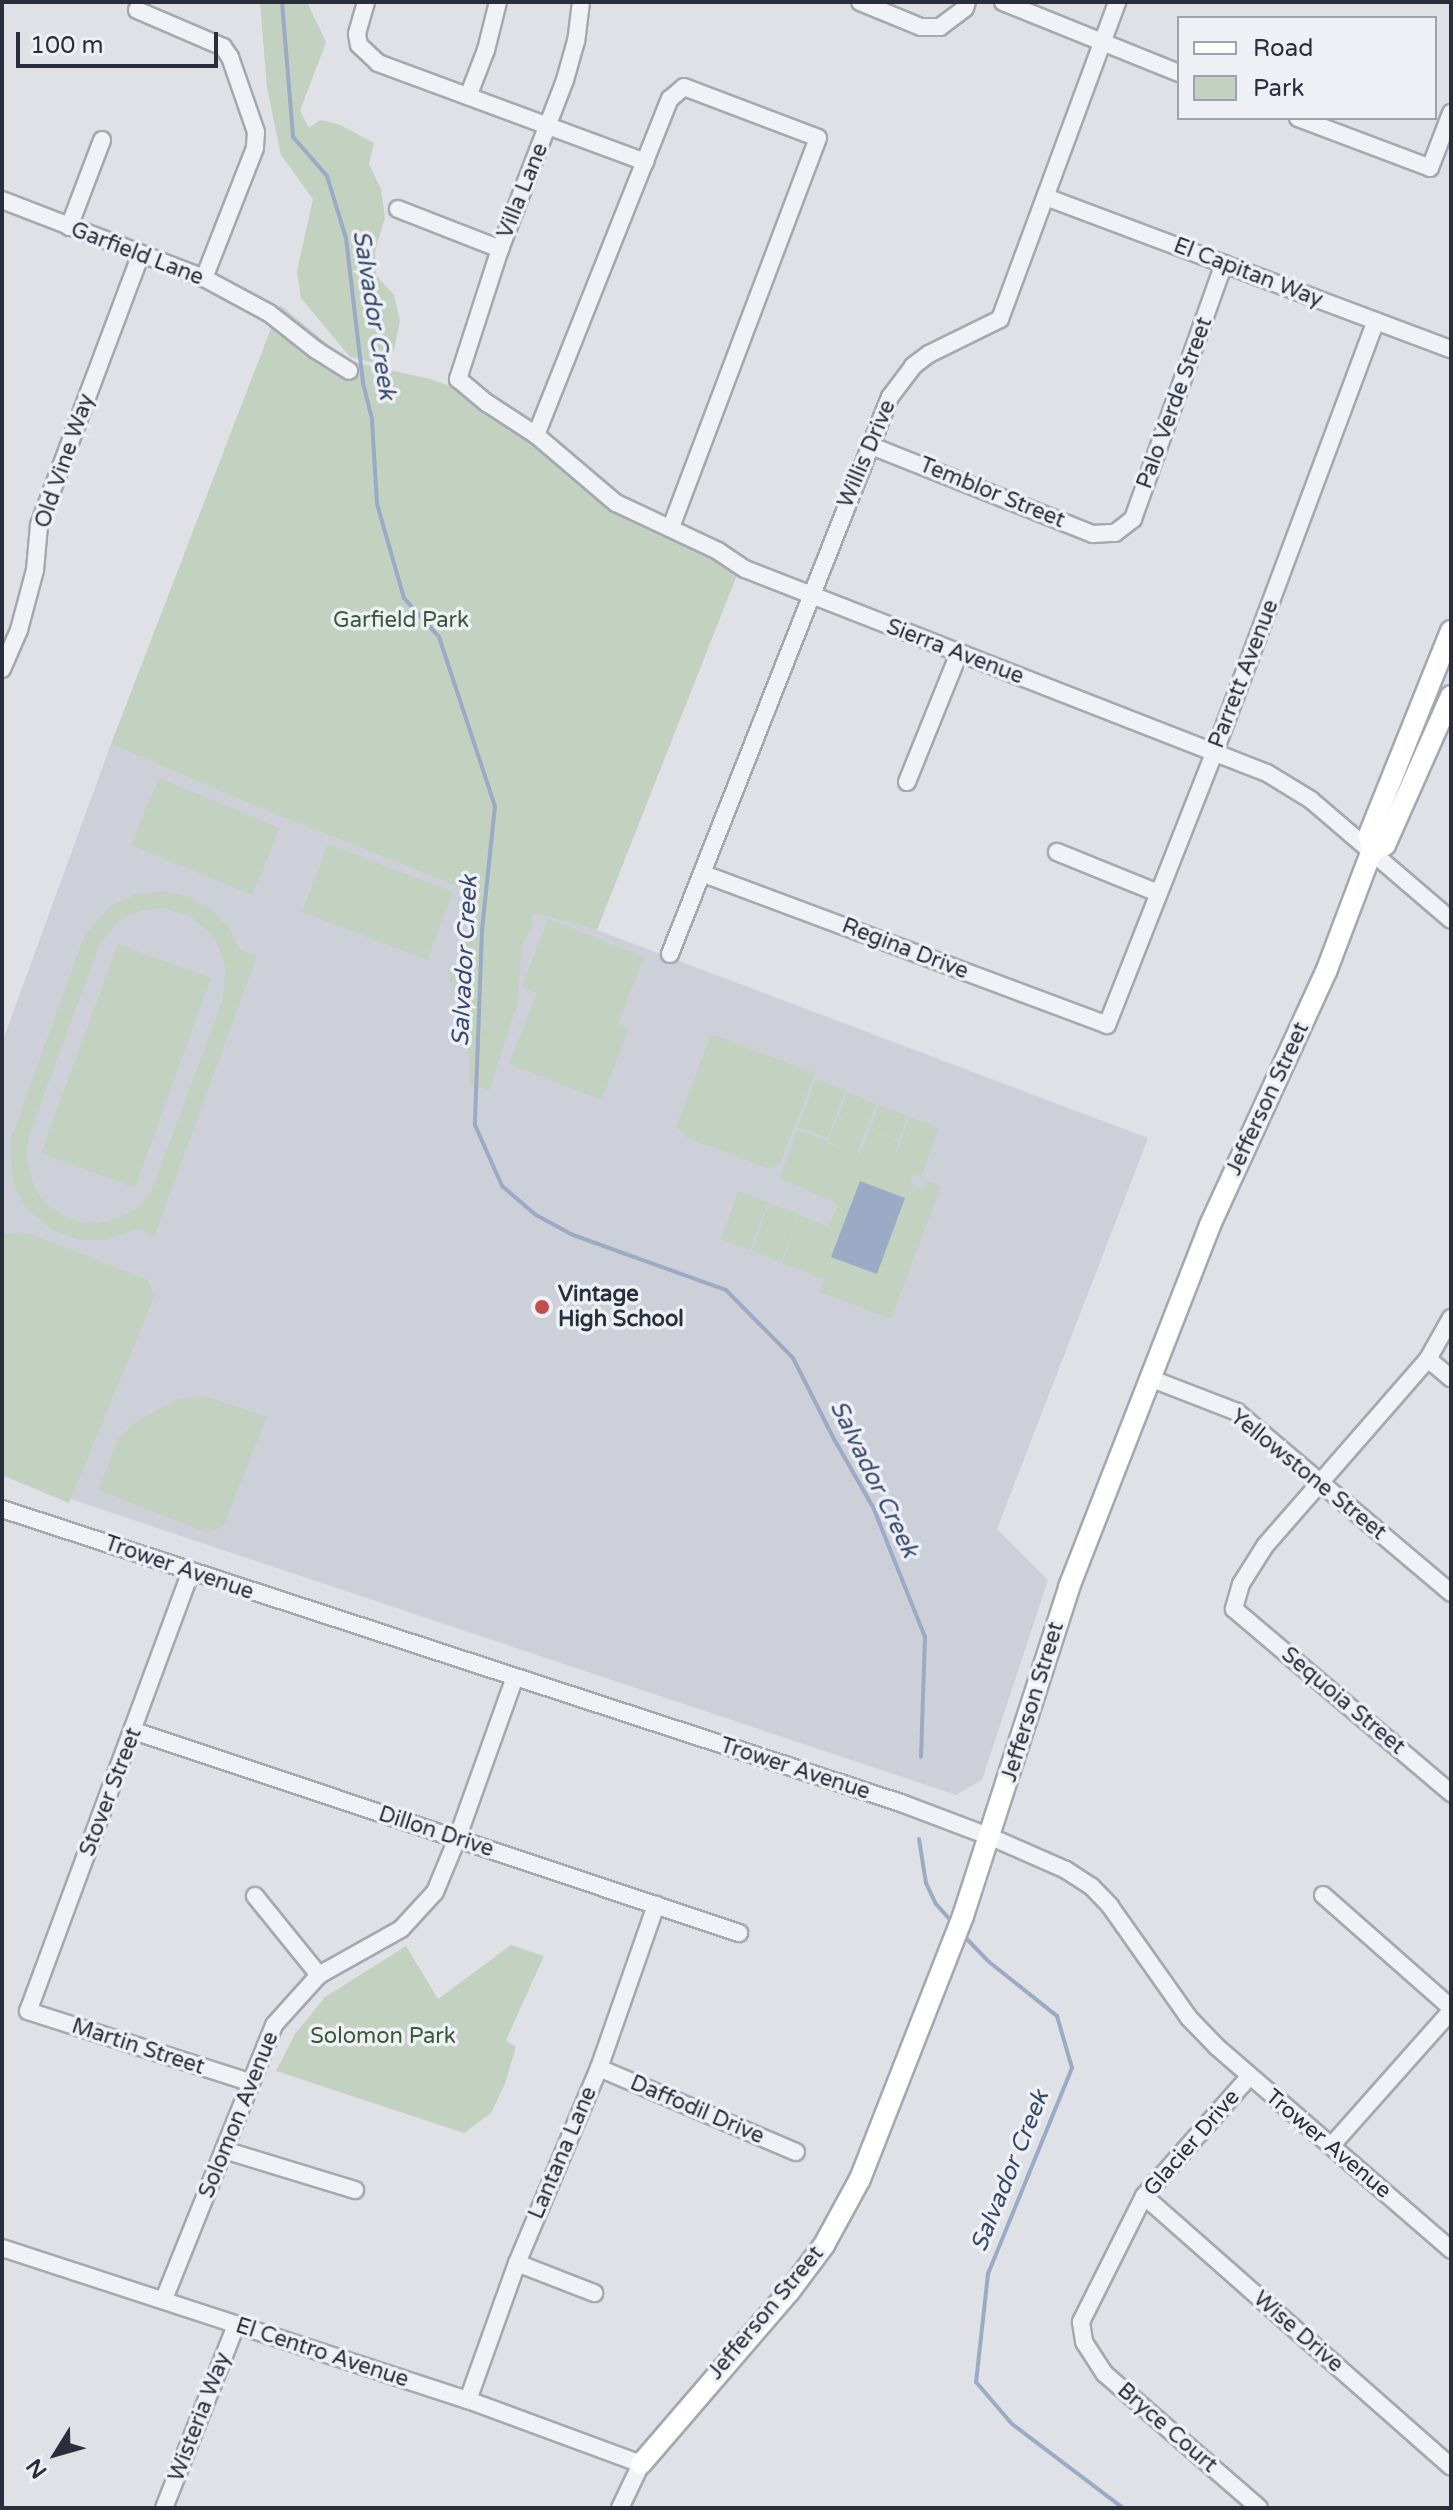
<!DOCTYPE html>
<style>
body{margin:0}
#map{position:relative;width:1453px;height:2510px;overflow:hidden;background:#dfe1e7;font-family:"Varela Round",sans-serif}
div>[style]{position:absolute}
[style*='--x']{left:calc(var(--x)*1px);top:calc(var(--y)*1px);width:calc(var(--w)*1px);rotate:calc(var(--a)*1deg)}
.built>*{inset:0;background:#cdd0d9}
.green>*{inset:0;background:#c3d1c1}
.water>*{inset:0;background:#9cabc5}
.stream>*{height:4px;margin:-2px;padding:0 2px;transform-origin:2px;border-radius:2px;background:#9cabc5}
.roads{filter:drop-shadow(2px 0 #a5a8b1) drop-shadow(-2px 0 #a5a8b1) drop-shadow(0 2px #a5a8b1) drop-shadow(0 -2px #a5a8b1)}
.minor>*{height:16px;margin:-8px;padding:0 8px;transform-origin:8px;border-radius:8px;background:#f1f2f6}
.major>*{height:20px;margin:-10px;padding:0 10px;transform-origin:10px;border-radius:10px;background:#fff}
.dots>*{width:22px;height:22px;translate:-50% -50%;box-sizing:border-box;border:4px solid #eef0f5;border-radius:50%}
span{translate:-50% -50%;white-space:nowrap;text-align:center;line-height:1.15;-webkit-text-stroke:7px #eef0f5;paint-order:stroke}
.street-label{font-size:22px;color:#292e3d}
.park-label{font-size:22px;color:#395837}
.poi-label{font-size:22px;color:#292e3d;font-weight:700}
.left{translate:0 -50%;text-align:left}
.water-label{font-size:24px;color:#36486e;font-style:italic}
.frame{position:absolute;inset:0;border:4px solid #292e3d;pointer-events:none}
.legend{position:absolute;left:1177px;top:16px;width:260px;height:104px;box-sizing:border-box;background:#eef0f5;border:2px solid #9fa2ab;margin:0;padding:10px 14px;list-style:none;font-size:24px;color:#292e3d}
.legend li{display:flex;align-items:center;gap:16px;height:40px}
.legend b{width:40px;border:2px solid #9fa2ab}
.north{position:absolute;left:16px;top:2414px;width:80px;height:80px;-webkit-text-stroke:6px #eef0f5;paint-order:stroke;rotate:233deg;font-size:22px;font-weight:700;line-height:32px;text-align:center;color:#292e3d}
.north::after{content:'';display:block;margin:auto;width:28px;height:36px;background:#292e3d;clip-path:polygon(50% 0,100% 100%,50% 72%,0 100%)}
.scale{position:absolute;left:16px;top:32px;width:202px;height:36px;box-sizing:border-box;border:4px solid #292e3d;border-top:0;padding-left:10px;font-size:24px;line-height:28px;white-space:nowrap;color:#292e3d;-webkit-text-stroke:6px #eef0f5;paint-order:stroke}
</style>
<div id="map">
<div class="built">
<div style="clip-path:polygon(111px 744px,252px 805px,500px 904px,597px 930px,1148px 1138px,997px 1529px,1048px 1580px,982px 1780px,956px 1795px,2px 1476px,2px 1043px)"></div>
</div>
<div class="green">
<div style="clip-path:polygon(260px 2px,307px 2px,326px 42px,300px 111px,309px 128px,320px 120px,338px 124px,374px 143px,369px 164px,381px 189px,385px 218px,375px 251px,376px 275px,394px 295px,400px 321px,394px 350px,386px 361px,375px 363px,350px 357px,301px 298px,297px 271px,313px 199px,281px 155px,267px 88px)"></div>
<div style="clip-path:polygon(280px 305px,348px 361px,431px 379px,470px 394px,566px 466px,708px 550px,737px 575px,597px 930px,533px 913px,532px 927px,522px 945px,517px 1005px,489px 1090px,470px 1086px,467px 1033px,450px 980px,449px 972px,457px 960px,469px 927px,472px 904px,458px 887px,252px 805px,111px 744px)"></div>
<div style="clip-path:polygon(159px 778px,280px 828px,252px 895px,131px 845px)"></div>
<div style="clip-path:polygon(328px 844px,453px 892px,427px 960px,302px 912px)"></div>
<div style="clip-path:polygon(evenodd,162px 891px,188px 896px,211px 909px,229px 928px,240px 950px,257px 956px,154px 1237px,138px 1228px,108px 1240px,79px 1240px,51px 1229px,28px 1210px,13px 1185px,10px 1141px,85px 934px,112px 905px,136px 894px,162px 891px,162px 908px,192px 917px,215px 938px,226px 968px,223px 999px,152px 1190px,137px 1208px,116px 1219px,93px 1224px,70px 1219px,50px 1208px,35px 1190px,26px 1156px,30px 1133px,100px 943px,121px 919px,140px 911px,162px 908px)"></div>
<div style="clip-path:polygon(548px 919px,644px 957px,618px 1024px,629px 1029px,601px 1100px,509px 1064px,537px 993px,522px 986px)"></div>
<div style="clip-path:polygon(118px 944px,211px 978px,135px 1188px,41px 1153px)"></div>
<div style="clip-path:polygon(711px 1034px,815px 1073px,780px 1164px,769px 1169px,688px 1138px,676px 1127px)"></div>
<div style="clip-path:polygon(816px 1079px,845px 1090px,828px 1138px,798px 1127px)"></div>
<div style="clip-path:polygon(847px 1092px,876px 1104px,857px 1153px,860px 1154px,870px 1130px,899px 1141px,891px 1166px,910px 1117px,939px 1128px,921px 1177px,913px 1174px,910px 1183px,923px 1189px,927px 1181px,941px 1186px,891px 1319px,820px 1292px,824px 1279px,782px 1264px,799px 1215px,829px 1227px,838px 1204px,780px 1178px,797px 1130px,827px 1141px,821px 1159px,827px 1143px,857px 1155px,828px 1142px,837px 1118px,850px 1122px,838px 1117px)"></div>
<div style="clip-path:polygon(879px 1105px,908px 1116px,899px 1140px,870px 1129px)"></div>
<div style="clip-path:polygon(738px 1191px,768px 1202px,750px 1250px,721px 1240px)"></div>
<div style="clip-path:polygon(769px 1203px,799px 1214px,781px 1262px,752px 1251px)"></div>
<div style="clip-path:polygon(2px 1233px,31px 1234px,148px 1280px,154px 1297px,69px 1503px,2px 1475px)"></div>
<div style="clip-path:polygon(205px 1396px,267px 1417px,223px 1527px,208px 1533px,98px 1490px,119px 1437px,132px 1424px,176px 1400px)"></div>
<div style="clip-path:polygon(511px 1945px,544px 1956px,506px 2040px,516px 2047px,505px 2084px,491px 2113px,464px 2133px,276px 2071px,295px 2034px,325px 1997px,406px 1946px,438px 1999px)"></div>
</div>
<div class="water">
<div style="clip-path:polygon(860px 1181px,905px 1198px,877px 1274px,831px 1257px)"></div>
</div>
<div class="stream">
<div style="--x:282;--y:2;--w:135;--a:85.3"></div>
<div style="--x:293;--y:137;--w:52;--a:48.9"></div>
<div style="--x:327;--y:176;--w:65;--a:73"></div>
<div style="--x:346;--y:238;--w:146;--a:83.3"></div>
<div style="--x:363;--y:383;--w:38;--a:76"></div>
<div style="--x:372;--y:420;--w:84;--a:86.6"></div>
<div style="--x:377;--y:504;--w:98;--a:74"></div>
<div style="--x:404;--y:598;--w:52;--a:48.1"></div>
<div style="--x:439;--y:637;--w:178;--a:71.7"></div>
<div style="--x:495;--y:806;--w:125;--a:96"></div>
<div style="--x:482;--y:930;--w:195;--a:92.1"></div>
<div style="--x:475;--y:1125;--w:67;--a:66.1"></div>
<div style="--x:502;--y:1186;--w:45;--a:40.5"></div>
<div style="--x:536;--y:1215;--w:42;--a:28.4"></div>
<div style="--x:573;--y:1235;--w:163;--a:19.8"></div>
<div style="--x:726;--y:1290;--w:95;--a:45.4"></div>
<div style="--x:793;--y:1358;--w:91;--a:63.2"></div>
<div style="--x:834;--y:1439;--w:78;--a:60.2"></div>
<div style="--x:873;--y:1507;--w:140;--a:68.2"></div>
<div style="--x:925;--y:1637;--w:120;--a:91.9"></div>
<div style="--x:919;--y:1839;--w:45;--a:81"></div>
<div style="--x:926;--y:1883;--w:23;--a:65"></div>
<div style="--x:936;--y:1904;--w:27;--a:48"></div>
<div style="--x:962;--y:1934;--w:37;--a:46"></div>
<div style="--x:988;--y:1961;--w:88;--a:38.6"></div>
<div style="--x:1057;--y:2016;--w:54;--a:73.9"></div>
<div style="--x:1072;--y:2068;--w:222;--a:112.2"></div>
<div style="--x:988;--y:2274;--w:109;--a:96.3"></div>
<div style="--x:976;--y:2382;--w:55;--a:49.4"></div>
<div style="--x:1012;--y:2424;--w:139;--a:37.1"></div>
</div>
<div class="roads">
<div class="minor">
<div style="--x:366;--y:2;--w:33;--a:106"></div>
<div style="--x:357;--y:34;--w:11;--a:80"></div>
<div style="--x:359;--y:45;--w:26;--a:43"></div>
<div style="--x:378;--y:63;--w:285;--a:20.3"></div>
<div style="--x:581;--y:2;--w:39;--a:97"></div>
<div style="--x:576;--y:41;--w:41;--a:105.8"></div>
<div style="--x:565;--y:80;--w:181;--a:111"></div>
<div style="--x:500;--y:249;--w:137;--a:107.9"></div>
<div style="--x:458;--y:379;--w:38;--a:40"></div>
<div style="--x:487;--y:403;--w:59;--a:33.1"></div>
<div style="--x:536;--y:435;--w:105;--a:40.4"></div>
<div style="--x:616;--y:503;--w:113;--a:25.2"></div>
<div style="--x:718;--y:551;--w:32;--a:34"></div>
<div style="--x:745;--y:569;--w:560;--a:21.35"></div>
<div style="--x:1267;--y:773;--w:52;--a:31.5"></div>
<div style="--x:1311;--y:800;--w:184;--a:40.6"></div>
<div style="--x:860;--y:2;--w:66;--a:22.3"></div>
<div style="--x:921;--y:27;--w:19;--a:0"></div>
<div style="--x:940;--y:27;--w:31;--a:-37"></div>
<div style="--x:965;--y:8;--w:6;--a:-72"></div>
<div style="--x:1003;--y:2;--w:190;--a:22"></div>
<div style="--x:137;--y:10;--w:94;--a:23.3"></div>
<div style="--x:223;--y:47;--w:12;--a:55"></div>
<div style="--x:230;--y:57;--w:79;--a:70.9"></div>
<div style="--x:256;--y:132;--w:16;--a:94"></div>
<div style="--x:255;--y:148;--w:140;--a:111.4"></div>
<div style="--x:469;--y:94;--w:47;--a:-68.9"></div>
<div style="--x:486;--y:50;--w:49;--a:-76"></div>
<div style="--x:1298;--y:118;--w:141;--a:20.7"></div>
<div style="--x:1430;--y:168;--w:59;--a:-69.1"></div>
<div style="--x:1046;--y:197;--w:433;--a:20.6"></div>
<div style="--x:2;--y:200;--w:217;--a:21.1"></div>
<div style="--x:204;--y:278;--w:74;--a:28.3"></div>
<div style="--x:269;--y:313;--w:60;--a:38.2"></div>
<div style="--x:316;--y:350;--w:39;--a:32"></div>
<div style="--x:398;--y:209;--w:110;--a:21.4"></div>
<div style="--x:69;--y:227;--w:93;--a:-69.2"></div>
<div style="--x:536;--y:435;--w:362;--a:-68.3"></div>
<div style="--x:670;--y:99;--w:18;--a:-41"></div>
<div style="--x:684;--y:87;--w:143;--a:20.8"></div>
<div style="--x:818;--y:138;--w:417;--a:110.7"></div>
<div style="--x:869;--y:445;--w:241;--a:21.7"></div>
<div style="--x:1093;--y:534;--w:22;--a:-3"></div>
<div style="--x:1115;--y:533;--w:23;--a:-38"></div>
<div style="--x:1133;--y:519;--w:271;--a:-70.4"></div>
<div style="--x:2;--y:669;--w:43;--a:-66.4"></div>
<div style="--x:19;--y:630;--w:62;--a:-75.1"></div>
<div style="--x:35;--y:570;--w:45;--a:-84.9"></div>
<div style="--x:39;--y:525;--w:287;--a:-69.4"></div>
<div style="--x:907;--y:782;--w:139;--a:-68"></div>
<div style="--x:1057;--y:852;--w:109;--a:22.1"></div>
<div style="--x:704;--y:874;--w:430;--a:20.5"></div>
<div style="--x:1107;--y:1025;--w:295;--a:-68.5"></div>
<div style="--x:1215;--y:751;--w:459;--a:-69.5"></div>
<div style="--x:670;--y:954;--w:599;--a:-68.45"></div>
<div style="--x:890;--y:397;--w:39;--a:-53"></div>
<div style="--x:913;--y:366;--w:20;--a:-37"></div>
<div style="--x:929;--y:354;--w:79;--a:-26.2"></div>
<div style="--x:1000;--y:319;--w:338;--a:-69.7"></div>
<div style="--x:1451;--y:1318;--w:47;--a:119.3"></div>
<div style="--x:1428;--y:1359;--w:248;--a:131.1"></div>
<div style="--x:1265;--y:1546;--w:45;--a:122.3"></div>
<div style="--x:1241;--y:1584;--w:26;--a:106"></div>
<div style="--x:1234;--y:1609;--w:285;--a:40.3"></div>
<div style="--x:1428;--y:1359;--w:30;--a:40"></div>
<div style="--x:1152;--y:1379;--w:91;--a:21.2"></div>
<div style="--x:1237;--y:1412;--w:280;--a:40.2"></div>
<div style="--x:2;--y:1509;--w:946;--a:18.11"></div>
<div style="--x:901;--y:1803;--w:96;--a:20.7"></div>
<div style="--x:991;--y:1837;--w:82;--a:23.7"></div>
<div style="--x:1066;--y:1870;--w:30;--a:33"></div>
<div style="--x:1091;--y:1886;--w:28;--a:46"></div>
<div style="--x:1110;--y:1906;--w:137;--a:54.8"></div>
<div style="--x:1189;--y:2018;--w:40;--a:46"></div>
<div style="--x:1217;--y:2047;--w:310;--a:40.9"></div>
<div style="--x:191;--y:1571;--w:469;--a:110.3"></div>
<div style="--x:28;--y:2011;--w:232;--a:17.8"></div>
<div style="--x:134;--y:1731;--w:638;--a:18.46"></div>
<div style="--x:1323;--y:1895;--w:171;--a:41.4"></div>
<div style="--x:255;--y:1896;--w:102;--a:51"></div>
<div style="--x:599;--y:2068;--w:214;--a:23.1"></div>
<div style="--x:1249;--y:2077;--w:159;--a:131.4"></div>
<div style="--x:1144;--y:2196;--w:141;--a:116.6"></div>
<div style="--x:1081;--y:2322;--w:20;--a:81"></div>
<div style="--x:1084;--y:2342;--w:38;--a:57"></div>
<div style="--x:1105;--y:2374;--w:204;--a:41"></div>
<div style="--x:1332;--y:2145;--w:179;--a:-48.4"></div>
<div style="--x:224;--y:2150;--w:137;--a:17"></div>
<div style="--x:1144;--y:2196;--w:409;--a:41.4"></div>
<div style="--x:2;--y:2248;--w:490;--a:18.1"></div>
<div style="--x:468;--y:2400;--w:184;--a:20.3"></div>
<div style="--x:641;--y:2464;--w:49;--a:115.5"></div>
<div style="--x:517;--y:2263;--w:83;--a:21.3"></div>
<div style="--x:164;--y:2299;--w:295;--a:-68.1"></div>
<div style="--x:274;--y:2025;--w:67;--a:-48"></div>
<div style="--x:319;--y:1975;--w:94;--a:-29.3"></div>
<div style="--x:401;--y:1929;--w:50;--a:-47.4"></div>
<div style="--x:435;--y:1892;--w:57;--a:-67.5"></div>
<div style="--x:457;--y:1839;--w:169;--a:-70.3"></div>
<div style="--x:468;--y:2400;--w:145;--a:-70.3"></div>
<div style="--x:517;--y:2263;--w:212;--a:-67.2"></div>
<div style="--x:599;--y:2068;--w:173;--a:-70.7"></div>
<div style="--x:164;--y:2508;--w:197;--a:-68.5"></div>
</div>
<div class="major">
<div style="--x:1372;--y:850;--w:14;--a:-21"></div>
<div style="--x:1385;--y:845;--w:163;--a:-66.1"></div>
<div style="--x:641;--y:2464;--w:227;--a:-49.3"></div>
<div style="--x:789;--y:2292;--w:59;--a:-53.3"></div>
<div style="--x:824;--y:2245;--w:75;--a:-61.4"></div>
<div style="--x:860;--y:2179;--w:282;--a:-68.6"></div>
<div style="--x:963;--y:1916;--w:346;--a:-72.1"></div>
<div style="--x:1069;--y:1587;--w:388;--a:-68.7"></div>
<div style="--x:1210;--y:1225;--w:278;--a:-65.4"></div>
<div style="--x:1326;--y:972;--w:130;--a:-69.3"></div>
<div style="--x:1372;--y:850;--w:15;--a:-101"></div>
<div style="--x:1369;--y:835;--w:220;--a:-68.1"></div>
</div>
</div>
<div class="dots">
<div style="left:542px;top:1307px;background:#c54c4e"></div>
</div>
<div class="street-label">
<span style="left:523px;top:191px;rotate:-68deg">Villa Lane</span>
<span style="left:137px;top:254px;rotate:21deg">Garfield Lane</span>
<span style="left:1248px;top:273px;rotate:21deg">El Capitan Way</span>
<span style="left:1175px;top:403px;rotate:-70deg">Palo Verde Street</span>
<span style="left:867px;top:454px;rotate:-67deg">Willis Drive</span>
<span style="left:65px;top:461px;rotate:-71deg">Old Vine Way</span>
<span style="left:992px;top:493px;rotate:22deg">Temblor Street</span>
<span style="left:955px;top:652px;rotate:21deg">Sierra Avenue</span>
<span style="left:1244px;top:674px;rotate:-69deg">Parrett Avenue</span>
<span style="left:905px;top:949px;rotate:21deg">Regina Drive</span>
<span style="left:1268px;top:1099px;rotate:-65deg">Jefferson Street</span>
<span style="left:1308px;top:1475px;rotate:39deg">Yellowstone Street</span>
<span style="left:179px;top:1568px;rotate:19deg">Trower Avenue</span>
<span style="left:1343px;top:1701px;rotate:40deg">Sequoia Street</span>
<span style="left:1033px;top:1702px;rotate:-73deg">Jefferson Street</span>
<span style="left:795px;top:1769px;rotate:18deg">Trower Avenue</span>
<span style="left:111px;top:1792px;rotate:-69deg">Stover Street</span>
<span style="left:436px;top:1832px;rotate:18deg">Dillon Drive</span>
<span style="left:138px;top:2047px;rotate:18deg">Martin Street</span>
<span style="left:697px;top:2110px;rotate:23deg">Daffodil Drive</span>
<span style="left:239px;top:2115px;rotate:-68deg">Solomon Avenue</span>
<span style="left:1192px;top:2143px;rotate:-49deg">Glacier Drive</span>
<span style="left:1328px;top:2144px;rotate:40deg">Trower Avenue</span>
<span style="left:563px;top:2153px;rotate:-67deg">Lantana Lane</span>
<span style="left:766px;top:2313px;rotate:-50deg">Jefferson Street</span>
<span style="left:1298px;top:2332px;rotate:41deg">Wise Drive</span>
<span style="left:322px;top:2353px;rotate:18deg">El Centro Avenue</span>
<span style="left:200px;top:2417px;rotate:-69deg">Wisteria Way</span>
<span style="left:1167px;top:2428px;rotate:41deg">Bryce Court</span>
</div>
<div class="park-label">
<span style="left:401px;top:621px">Garfield Park</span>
<span style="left:383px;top:2037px">Solomon Park</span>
</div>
<div class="poi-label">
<span class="left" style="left:558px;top:1307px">Vintage<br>High School</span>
</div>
<div class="water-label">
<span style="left:374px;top:315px;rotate:81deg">Salvador Creek</span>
<span style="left:465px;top:961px;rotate:-87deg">Salvador Creek</span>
<span style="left:874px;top:1479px;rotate:64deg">Salvador Creek</span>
<span style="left:1010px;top:2171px;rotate:-68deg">Salvador Creek</span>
</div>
<div class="frame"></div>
<ul class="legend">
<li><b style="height:10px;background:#fff"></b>Road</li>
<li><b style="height:22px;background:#c3d1c1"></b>Park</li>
</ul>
<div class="north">N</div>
<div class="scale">100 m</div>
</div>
